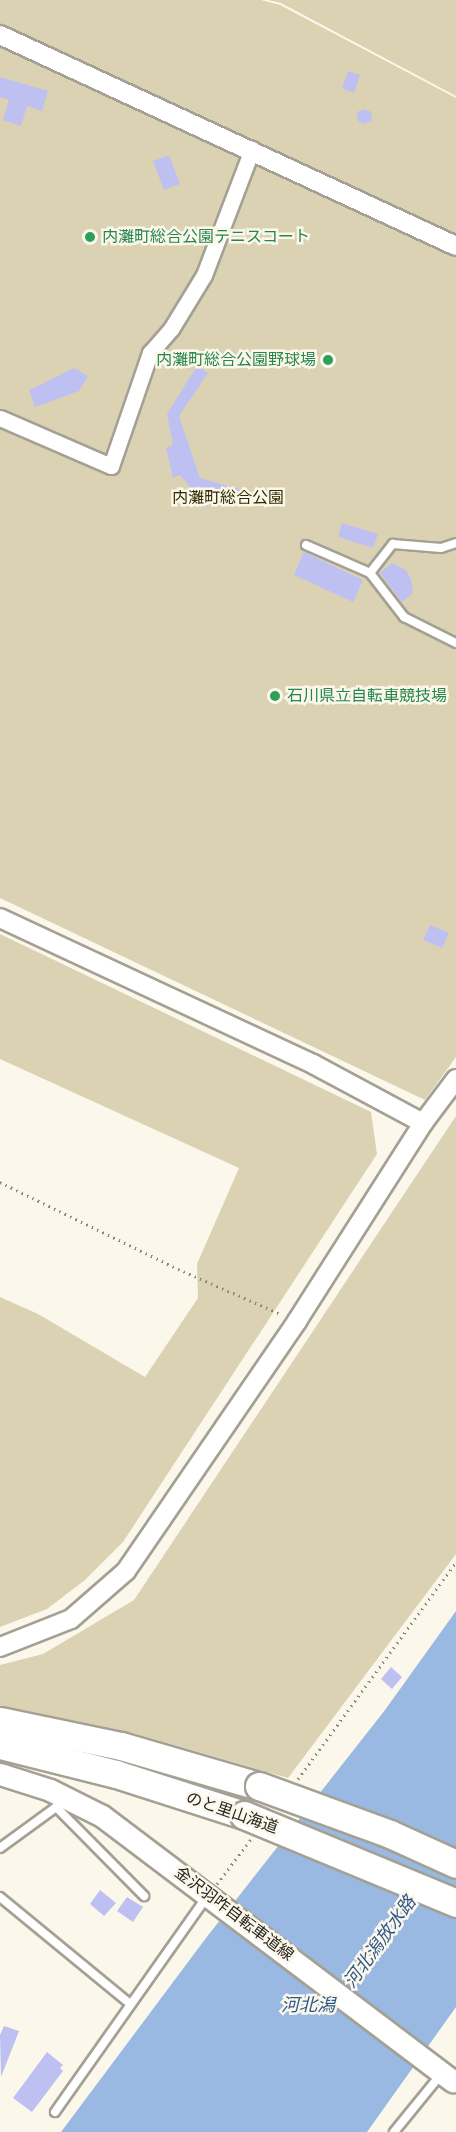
<!DOCTYPE html>
<meta charset="utf-8">
<style>
body{margin:0}
#map{position:relative;width:456px;height:2132px;overflow:hidden;background:#fbf8eb;font-family:Raleway,"Noto Sans JP",sans-serif}
div>[style]{position:absolute}
[style*='--x']{left:calc(var(--x)*1px);top:calc(var(--y)*1px);width:calc(var(--w)*1px);rotate:calc(var(--a)*1deg)}
.green>*{inset:0;background:#dad2b2}
.water>*{inset:0;background:#99b8e2}
.building>*{inset:0;background:#bfc0f2}
.path>*{height:3px;margin-top:-1.5px;transform-origin:0;background:repeating-linear-gradient(90deg,#89867e 0 1.5px,transparent 0 6px)}
.roads{filter:drop-shadow(2px 0 #a4a194) drop-shadow(-2px 0 #a4a194) drop-shadow(0 2px #a4a194) drop-shadow(0 -2px #a4a194)}
.service>*{height:8px;margin:-4px;padding:0 4px;transform-origin:4px;border-radius:4px;background:#fff}
.minor>*{height:15px;margin:-7.5px;padding:0 7.5px;transform-origin:7.5px;border-radius:7.5px;background:#fff}
.tertiary>*{height:18px;margin:-9px;padding:0 9px;transform-origin:9px;border-radius:9px;background:#fff}
.secondary>*{height:21px;margin:-10.5px;padding:0 10.5px;transform-origin:10.5px;border-radius:10.5px;background:#fff}
.motorway>*{height:27px;margin:-13.5px;padding:0 13.5px;transform-origin:13.5px;border-radius:13.5px;background:#fff}
.bridges{filter:drop-shadow(2px 0 #a4a194) drop-shadow(-2px 0 #a4a194) drop-shadow(0 2px #a4a194) drop-shadow(0 -2px #a4a194)}
.motorway-bridge>*{height:27px;margin:-13.5px;padding:0 13.5px;transform-origin:13.5px;border-radius:13.5px;background:#fff}
.dots>*{width:16px;height:16px;translate:-50% -50%;box-sizing:border-box;border:3px solid #fbf8eb;border-radius:50%}
span{translate:-50% -50%;white-space:nowrap;text-align:center;line-height:1.15;-webkit-text-stroke:5px #fbf8eb;paint-order:stroke}
.leisure-label{font-size:16px;color:#27864d}
.left{translate:0 -50%;text-align:left}
.right{translate:-100% -50%;text-align:right}
.park-label{font-size:16px;color:#322900}
.street-label{font-size:16px;color:#282621}
.water-label{font-size:18px;color:#2f578d;font-style:italic}
</style>
<div id="map">
<div class="green">
<div style="clip-path:polygon(0 0,261px 0,280px 5px,456px 98px,456px 1057px,425px 1100px,0 898px)"></div>
<div style="clip-path:polygon(268px 0,456px 0,456px 96px,281px 3px)"></div>
<div style="clip-path:polygon(0 934px,371px 1112px,377px 1154px,123px 1542px,85px 1580px,47px 1609px,0 1627px,0 1297px,38px 1314px,145px 1377px,198px 1298px,197px 1264px,239px 1168px,0 1059px)"></div>
<div style="clip-path:polygon(456px 1116px,456px 1554px,288px 1778px,133px 1733px,0 1708px,0 1665px,43px 1654px,134px 1600px)"></div>
</div>
<div class="water">
<div style="clip-path:polygon(456px 1611px,456px 2007px,367px 2132px,61px 2132px,206px 1938px,385px 1710px)"></div>
</div>
<div class="building">
<div style="clip-path:polygon(348px 71px,360px 75px,354px 93px,342px 88px)"></div>
<div style="clip-path:polygon(0 77px,48px 91px,42px 111px,27px 106px,21px 126px,3px 120px,9px 100px,0 97px)"></div>
<div style="clip-path:polygon(365px 109px,371px 112px,372px 120px,365px 124px,358px 121px,357px 112px)"></div>
<div style="clip-path:polygon(169px 155px,180px 184px,164px 190px,153px 161px)"></div>
<div style="clip-path:polygon(197px 366px,208px 373px,179px 416px,200px 478px,255px 494px,252px 506px,206px 493px,210px 505px,206px 507px,180px 475px,173px 478px,166px 448px,173px 445px,167px 414px)"></div>
<div style="clip-path:polygon(74px 368px,88px 376px,79px 391px,35px 407px,29px 390px)"></div>
<div style="clip-path:polygon(342px 523px,378px 534px,373px 548px,338px 537px)"></div>
<div style="clip-path:polygon(304px 552px,363px 580px,353px 602px,294px 575px)"></div>
<div style="clip-path:polygon(392px 563px,406px 570px,411px 579px,413px 593px,402px 602px,380px 573px)"></div>
<div style="clip-path:polygon(430px 925px,449px 933px,442px 948px,423px 940px)"></div>
<div style="clip-path:polygon(391px 1667px,402px 1677px,392px 1689px,381px 1679px)"></div>
<div style="clip-path:polygon(100px 1890px,116px 1903px,104px 1916px,90px 1904px)"></div>
<div style="clip-path:polygon(127px 1897px,143px 1907px,133px 1922px,117px 1911px)"></div>
<div style="clip-path:polygon(4px 2026px,19px 2031px,1px 2077px,0 2035px)"></div>
<div style="clip-path:polygon(47px 2052px,63px 2065px,60px 2068px,63px 2071px,32px 2112px,13px 2098px)"></div>
</div>
<div class="path">
<div style="--x:0;--y:1182;--w:198;--a:26"></div>
<div style="--x:178;--y:1269;--w:112;--a:23.6"></div>
<div style="--x:298;--y:1779;--w:268;--a:-53.9"></div>
<div style="--x:217;--y:1884;--w:56;--a:-52.9"></div>
</div>
<div class="roads">
<div class="service">
<div style="--x:306;--y:545;--w:70;--a:23.6"></div>
<div style="--x:370;--y:573;--w:56;--a:52.3"></div>
<div style="--x:404;--y:617;--w:58;--a:26.6"></div>
<div style="--x:370;--y:573;--w:37;--a:-52"></div>
<div style="--x:393;--y:544;--w:48;--a:4.8"></div>
<div style="--x:441;--y:548;--w:16;--a:-18"></div>
<div style="--x:57;--y:1808;--w:124;--a:45.3"></div>
<div style="--x:0;--y:1848;--w:73;--a:-36.1"></div>
<div style="--x:0;--y:1897;--w:167;--a:39.4"></div>
<div style="--x:55;--y:2112;--w:262;--a:-54.8"></div>
<div style="--x:394;--y:2132;--w:76;--a:-50.9"></div>
</div>
<div class="minor">
<div style="--x:0;--y:418;--w:121;--a:23.4"></div>
<div style="--x:111;--y:466;--w:120;--a:-71"></div>
<div style="--x:150;--y:353;--w:32;--a:-49"></div>
<div style="--x:171;--y:329;--w:63;--a:-58.6"></div>
<div style="--x:204;--y:275;--w:135;--a:-69.1"></div>
</div>
<div class="tertiary">
<div style="--x:0;--y:35;--w:502;--a:24.83"></div>
<div style="--x:0;--y:918;--w:345;--a:25"></div>
<div style="--x:313;--y:1064;--w:125;--a:28.2"></div>
<div style="--x:423;--y:1123;--w:55;--a:-53.1"></div>
<div style="--x:0;--y:1647;--w:76;--a:-21.5"></div>
<div style="--x:71;--y:1619;--w:73;--a:-41.1"></div>
<div style="--x:126;--y:1571;--w:303;--a:-55.6"></div>
<div style="--x:297;--y:1321;--w:235;--a:-57.5"></div>
</div>
<div class="secondary">
<div style="--x:0;--y:1774;--w:52;--a:17.7"></div>
<div style="--x:50;--y:1790;--w:58;--a:26.6"></div>
<div style="--x:102;--y:1816;--w:440;--a:37.1"></div>
</div>
<div class="motorway">
<div style="--x:0;--y:1721;--w:124;--a:11.7"></div>
<div style="--x:121;--y:1746;--w:144;--a:16.2"></div>
<div style="--x:0;--y:1745;--w:120;--a:14"></div>
<div style="--x:116;--y:1774;--w:134;--a:17.8"></div>
</div>
</div>
<div class="bridges">
<div class="motorway-bridge">
<div style="--x:259;--y:1786;--w:140;--a:20.1"></div>
<div style="--x:390;--y:1834;--w:72;--a:24.4"></div>
<div style="--x:244;--y:1815;--w:230;--a:22.5"></div>
</div>
</div>
<div class="dots">
<div style="left:90px;top:237px;background:#2e9e5b"></div>
<div style="left:328px;top:360px;background:#2e9e5b"></div>
<div style="left:275px;top:696px;background:#2e9e5b"></div>
</div>
<div class="leisure-label">
<span class="left" style="left:102px;top:237px">内灘町総合公園テニスコート</span>
<span class="right" style="left:316px;top:360px">内灘町総合公園野球場</span>
<span class="left" style="left:287px;top:696px">石川県立自転車競技場</span>
</div>
<div class="park-label">
<span style="left:228px;top:498px">内灘町総合公園</span>
</div>
<div class="street-label">
<span style="left:232px;top:1813px;rotate:19deg">のと里山海道</span>
<span style="left:234px;top:1914px;rotate:37deg">金沢羽咋自転車道線</span>
</div>
<div class="water-label">
<span style="left:380px;top:1942px;rotate:-54deg">河北潟放水路</span>
<span style="left:308px;top:2005px">河北潟</span>
</div>
</div>
